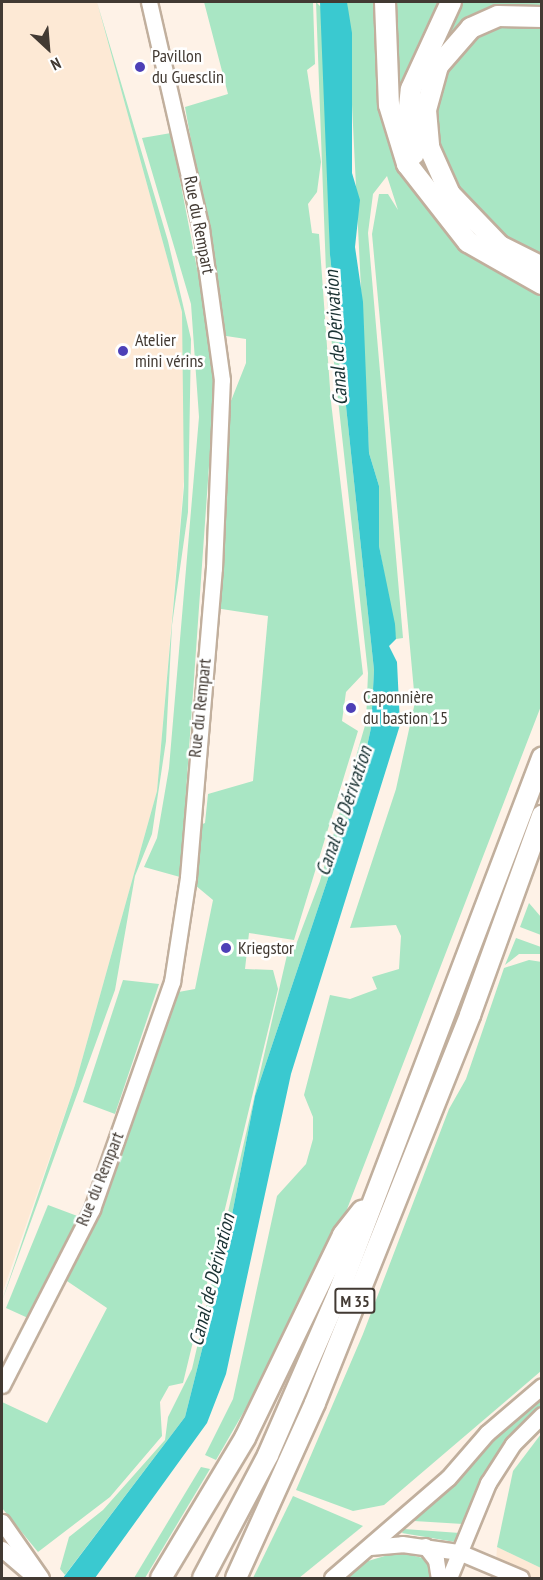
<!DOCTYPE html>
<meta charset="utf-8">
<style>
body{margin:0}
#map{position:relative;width:543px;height:1580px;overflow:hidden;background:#fef2e7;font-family:"PT Sans Narrow",sans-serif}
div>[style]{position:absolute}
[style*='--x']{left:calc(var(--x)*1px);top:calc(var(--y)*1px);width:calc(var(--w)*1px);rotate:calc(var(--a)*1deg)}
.built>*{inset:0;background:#fde9d5}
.green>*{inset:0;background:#a9e6c4}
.water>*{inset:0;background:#3ac9d0}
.roads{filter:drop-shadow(2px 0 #c1af9d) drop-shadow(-2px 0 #c1af9d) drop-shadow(0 2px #c1af9d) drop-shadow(0 -2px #c1af9d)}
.secondary>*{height:15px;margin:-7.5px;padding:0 7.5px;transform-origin:7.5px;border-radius:7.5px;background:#fff}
.highway>*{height:20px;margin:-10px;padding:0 10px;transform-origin:10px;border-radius:10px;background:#fff}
.dots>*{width:16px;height:16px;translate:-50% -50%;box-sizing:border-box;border:3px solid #fff;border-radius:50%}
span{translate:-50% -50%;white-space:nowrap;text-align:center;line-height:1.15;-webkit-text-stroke:5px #fff;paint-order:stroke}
.shield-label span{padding:2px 4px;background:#fff;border:2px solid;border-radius:4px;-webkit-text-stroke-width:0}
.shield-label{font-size:16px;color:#423a33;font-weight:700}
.poi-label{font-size:18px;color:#423a33}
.left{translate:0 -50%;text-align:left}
.street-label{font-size:18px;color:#423a33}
.water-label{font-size:20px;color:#1a3233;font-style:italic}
.frame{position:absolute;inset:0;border:3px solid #423a33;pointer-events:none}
.north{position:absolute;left:18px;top:18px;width:60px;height:60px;-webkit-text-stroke:4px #fff;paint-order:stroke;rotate:154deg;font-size:16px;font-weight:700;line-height:24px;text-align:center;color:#423a33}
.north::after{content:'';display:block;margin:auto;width:21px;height:27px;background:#423a33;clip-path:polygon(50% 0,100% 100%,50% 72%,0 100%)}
</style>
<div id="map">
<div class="built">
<div style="clip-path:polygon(2px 2px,97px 2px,182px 312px,187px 444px,157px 791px,75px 1085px,2px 1294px)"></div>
<div style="clip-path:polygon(497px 1547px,541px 1568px,541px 1578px,495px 1578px)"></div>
</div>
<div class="green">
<div style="clip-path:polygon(97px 2px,168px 241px,191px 339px,188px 512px,172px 625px,166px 741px,152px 834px,135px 876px,115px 990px,2px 1301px,75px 1085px,157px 791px,184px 486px,182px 312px)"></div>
<div style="clip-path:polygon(204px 2px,313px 2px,315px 64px,307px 70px,321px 162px,317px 192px,308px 204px,312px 233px,319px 234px,331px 402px,363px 674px,346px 692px,342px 721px,358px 731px,294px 940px,249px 933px,245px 969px,273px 970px,278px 989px,183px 1383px,169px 1386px,160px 1402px,162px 1436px,110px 1497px,38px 1552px,2px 1508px,2px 1402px,47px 1423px,107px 1308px,61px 1277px,173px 993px,195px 989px,213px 900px,195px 885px,198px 826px,205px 823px,208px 794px,253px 781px,268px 616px,215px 608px,227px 411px,246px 363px,246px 339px,226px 336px,185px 107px,228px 94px)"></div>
<div style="clip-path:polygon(316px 2px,321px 7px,328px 117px,330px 255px,374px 670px,371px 728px,357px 792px,255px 1096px,219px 1282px,185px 1417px,65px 1575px,60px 1569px,69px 1537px,103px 1510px,165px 1440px,168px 1417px,192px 1369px,287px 955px,297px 942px,320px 881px,366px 722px,368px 673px,327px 299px)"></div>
<div style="clip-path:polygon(347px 2px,379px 2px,407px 178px,420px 200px,477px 261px,541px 293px,541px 706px,344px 1217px,307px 1302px,216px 1460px,205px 1455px,233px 1399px,277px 1196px,306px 1164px,313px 1139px,313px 1117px,304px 1095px,330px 995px,350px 999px,377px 989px,372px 977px,399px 969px,401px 936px,396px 925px,350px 928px,396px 789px,415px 702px,372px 234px,379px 194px,388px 194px,398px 210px,387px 176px,373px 194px,368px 233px,403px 638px,396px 639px,379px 546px,379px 486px,369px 453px)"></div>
<div style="clip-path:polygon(390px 2px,443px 2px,414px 55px,400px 122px)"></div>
<div style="clip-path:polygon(457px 2px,541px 2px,541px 11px,456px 32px,434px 59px)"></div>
<div style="clip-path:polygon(507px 21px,541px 23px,541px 255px,505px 236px,465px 199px,451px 179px,434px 133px,444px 70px,470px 38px)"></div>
<div style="clip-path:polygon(171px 133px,209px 331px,214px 395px,180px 877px,144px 867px,157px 838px,169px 768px,199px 417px,191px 304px,142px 138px)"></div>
<div style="clip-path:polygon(529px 903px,541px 917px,541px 935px,520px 927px)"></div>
<div style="clip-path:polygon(516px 938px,541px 947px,541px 954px,519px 954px,505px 965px)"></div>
<div style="clip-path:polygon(529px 960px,542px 962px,541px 1371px,384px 1505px,353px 1511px,296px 1490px,363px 1334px,449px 1109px,466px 1079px,504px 968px)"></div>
<div style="clip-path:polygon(123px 980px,159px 984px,115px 1114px,83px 1102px)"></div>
<div style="clip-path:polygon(48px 1205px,80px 1217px,28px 1318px,6px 1308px)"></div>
<div style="clip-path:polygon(541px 1394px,541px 1408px,463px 1524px,414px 1521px)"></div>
<div style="clip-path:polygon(541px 1434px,541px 1568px,497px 1547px,513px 1471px)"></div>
<div style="clip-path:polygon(201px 1467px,210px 1469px,145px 1578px,134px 1578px)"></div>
<div style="clip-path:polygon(293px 1496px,363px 1526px,299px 1578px,253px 1578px)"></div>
<div style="clip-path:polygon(404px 1529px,460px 1533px,455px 1542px,402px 1533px)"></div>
<div style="clip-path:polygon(398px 1552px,427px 1559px,435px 1578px,347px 1578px,368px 1561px)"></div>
</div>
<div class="water">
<div style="clip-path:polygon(320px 2px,347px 2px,352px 33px,352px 173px,360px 200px,355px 247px,363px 302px,369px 453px,379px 486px,379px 546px,395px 624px,396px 639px,389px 646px,397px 662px,400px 725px,291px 1074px,226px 1374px,207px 1423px,95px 1578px,63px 1578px,185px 1417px,219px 1282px,255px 1096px,357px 792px,371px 728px,374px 670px,330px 255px)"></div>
</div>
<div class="roads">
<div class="secondary">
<div style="--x:2;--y:1385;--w:198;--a:-62.9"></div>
<div style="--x:92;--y:1209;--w:241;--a:-70.6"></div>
<div style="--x:172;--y:982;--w:106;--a:-81.3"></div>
<div style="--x:188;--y:877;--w:310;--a:-85.2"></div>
<div style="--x:214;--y:568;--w:188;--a:-87.6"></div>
<div style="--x:222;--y:380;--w:152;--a:-97.9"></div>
<div style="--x:201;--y:229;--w:233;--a:-102.9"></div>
<div style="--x:2;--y:1522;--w:68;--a:55.1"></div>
<div style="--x:425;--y:1546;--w:18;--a:52"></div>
<div style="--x:436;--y:1560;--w:18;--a:81"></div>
<div style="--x:370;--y:1547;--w:32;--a:-5"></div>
<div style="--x:402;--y:1544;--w:58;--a:8"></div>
<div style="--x:459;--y:1552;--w:67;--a:22.8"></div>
<div style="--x:2;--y:1549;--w:45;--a:40.5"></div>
<div style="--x:332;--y:1578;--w:153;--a:-40.8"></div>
<div style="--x:448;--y:1478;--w:60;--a:-49.1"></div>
<div style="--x:487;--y:1433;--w:72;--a:-40.5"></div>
<div style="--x:449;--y:1578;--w:103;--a:-67.7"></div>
<div style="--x:488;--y:1483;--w:46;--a:-57.3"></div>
<div style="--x:513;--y:1444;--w:41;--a:-45"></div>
</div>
<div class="highway">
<div style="--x:385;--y:2;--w:103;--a:87.8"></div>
<div style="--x:389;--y:105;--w:62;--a:73"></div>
<div style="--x:407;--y:164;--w:99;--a:52"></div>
<div style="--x:468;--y:242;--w:85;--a:29.6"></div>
<div style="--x:542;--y:17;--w:44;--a:-178.7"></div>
<div style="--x:498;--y:16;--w:30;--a:156"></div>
<div style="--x:471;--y:28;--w:50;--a:131"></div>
<div style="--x:438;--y:66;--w:46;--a:105.3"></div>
<div style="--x:426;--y:110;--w:37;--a:85"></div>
<div style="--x:429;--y:147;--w:51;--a:65.9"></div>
<div style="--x:450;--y:194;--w:72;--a:46.1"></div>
<div style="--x:500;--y:246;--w:47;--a:26.6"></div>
<div style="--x:414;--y:154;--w:38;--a:-99"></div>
<div style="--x:408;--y:116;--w:27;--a:-84"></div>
<div style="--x:411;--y:89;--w:96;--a:-65.3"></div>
<div style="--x:161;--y:1578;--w:163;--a:-59"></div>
<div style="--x:245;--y:1438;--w:225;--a:-64.2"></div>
<div style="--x:343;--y:1235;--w:31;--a:-52"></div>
<div style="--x:203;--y:1578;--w:139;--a:-62.1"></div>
<div style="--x:268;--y:1455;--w:176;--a:-66.5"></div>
<div style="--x:338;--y:1294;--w:574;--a:-69.16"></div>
<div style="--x:236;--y:1578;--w:192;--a:-65.7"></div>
<div style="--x:315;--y:1403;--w:418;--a:-68.2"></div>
<div style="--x:470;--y:1015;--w:212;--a:-70.1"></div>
</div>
</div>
<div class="dots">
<div style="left:140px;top:67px;background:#4d40b7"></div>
<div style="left:123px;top:351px;background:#4d40b7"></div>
<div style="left:351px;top:708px;background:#4d40b7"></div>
<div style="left:226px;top:948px;background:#4d40b7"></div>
</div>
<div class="shield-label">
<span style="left:355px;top:1301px">M 35</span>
</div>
<div class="poi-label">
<span class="left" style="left:152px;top:67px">Pavillon<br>du Guesclin</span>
<span class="left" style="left:135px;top:351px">Atelier<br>mini vérins</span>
<span class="left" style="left:363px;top:708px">Caponnière<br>du bastion 15</span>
<span class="left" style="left:238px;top:948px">Kriegstor</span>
</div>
<div class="street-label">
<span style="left:199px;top:225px;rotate:79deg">Rue du Rempart</span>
<span style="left:200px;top:708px;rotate:-84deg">Rue du Rempart</span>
<span style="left:100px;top:1179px;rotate:-68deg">Rue du Rempart</span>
</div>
<div class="water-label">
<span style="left:336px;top:338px;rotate:-94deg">Canal de Dérivation</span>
<span style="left:344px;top:811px;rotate:-71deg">Canal de Dérivation</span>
<span style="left:212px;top:1280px;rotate:-76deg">Canal de Dérivation</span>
</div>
<div class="frame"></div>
<div class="north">N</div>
</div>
